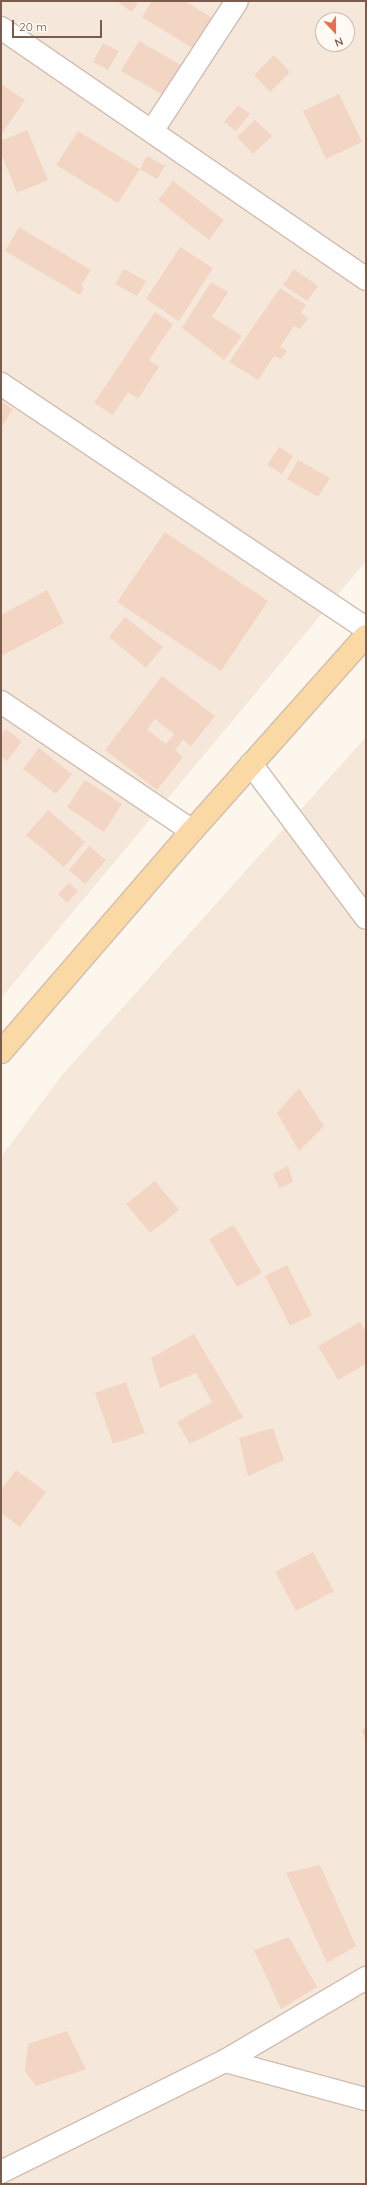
<!DOCTYPE html>
<style>
body{margin:0}
#map{position:relative;width:367px;height:2185px;overflow:hidden;background:#fdf6ec;font-family:Quicksand,sans-serif}
div>[style]{position:absolute}
[style*='--x']{left:calc(var(--x)*1px);top:calc(var(--y)*1px);width:calc(var(--w)*1px);rotate:calc(var(--a)*1deg)}
.residential>*{inset:0;background:#f5e8da}
.building>*{inset:0;background:#f3d5c3}
.roads{filter:drop-shadow(1px 0 #d1beb0) drop-shadow(-1px 0 #d1beb0) drop-shadow(0 1px #d1beb0) drop-shadow(0 -1px #d1beb0)}
.minor>*{height:22px;margin:-11px;padding:0 11px;transform-origin:11px;border-radius:11px;background:#fff}
.major>*{height:22px;margin:-11px;padding:0 11px;transform-origin:11px;border-radius:11px;background:#fbd9a5}
span{translate:-50% -50%;white-space:nowrap;text-align:center;line-height:1.15;-webkit-text-stroke:3px #fffaf3;paint-order:stroke}
.frame{position:absolute;inset:0;border:2px solid #7a5c4d;pointer-events:none}
.north{position:absolute;left:315px;top:12px;width:40px;height:40px;box-sizing:border-box;background:#fffaf3;border:1px solid #cabbb1;border-radius:50%;rotate:158deg;font-size:11px;font-weight:700;line-height:16px;text-align:center;color:#7a5c4d}
.north::after{content:'';display:block;margin:auto;width:14px;height:18px;background:#e76f51;clip-path:polygon(50% 0,100% 100%,50% 72%,0 100%)}
.scale{position:absolute;left:12px;top:20px;width:90px;height:18px;box-sizing:border-box;border:2px solid #7a5c4d;border-top:0;padding-left:5px;font-size:12px;line-height:14px;white-space:nowrap;color:#7a5c4d;-webkit-text-stroke:3px #fffaf3;paint-order:stroke}
</style>
<div id="map">
<div class="residential">
<div style="clip-path:polygon(evenodd,1px 1px,366px 1px,366px 561px,1px 998px,1px 1px,323px 20px,347px 20px,347px 44px,323px 44px,323px 20px)"></div>
<div style="clip-path:polygon(366px 737px,366px 2184px,1px 2184px,1px 1157px,62px 1075px)"></div>
</div>
<div class="building">
<div style="clip-path:polygon(116px 1px,139px 1px,132px 12px)"></div>
<div style="clip-path:polygon(152px 1px,185px 1px,217px 21px,199px 52px,142px 17px)"></div>
<div style="clip-path:polygon(139px 41px,188px 69px,170px 99px,121px 71px)"></div>
<div style="clip-path:polygon(103px 43px,119px 51px,108px 70px,93px 62px)"></div>
<div style="clip-path:polygon(274px 55px,290px 72px,270px 92px,254px 75px)"></div>
<div style="clip-path:polygon(1px 84px,25px 100px,1px 135px)"></div>
<div style="clip-path:polygon(339px 94px,362px 142px,326px 159px,303px 111px)"></div>
<div style="clip-path:polygon(238px 105px,250px 114px,236px 131px,224px 122px)"></div>
<div style="clip-path:polygon(255px 120px,272px 136px,253px 154px,237px 137px)"></div>
<div style="clip-path:polygon(27px 130px,48px 180px,17px 193px,1px 153px,1px 141px)"></div>
<div style="clip-path:polygon(78px 131px,140px 169px,118px 203px,56px 165px)"></div>
<div style="clip-path:polygon(147px 156px,165px 166px,157px 179px,140px 169px)"></div>
<div style="clip-path:polygon(173px 181px,224px 220px,209px 240px,158px 200px)"></div>
<div style="clip-path:polygon(19px 227px,91px 270px,81px 286px,84px 288px,80px 295px,5px 251px)"></div>
<div style="clip-path:polygon(180px 247px,213px 268px,179px 321px,146px 299px)"></div>
<div style="clip-path:polygon(124px 269px,146px 281px,137px 296px,115px 284px)"></div>
<div style="clip-path:polygon(294px 269px,318px 286px,307px 301px,283px 285px)"></div>
<div style="clip-path:polygon(211px 282px,228px 292px,212px 317px,242px 336px,224px 360px,182px 328px)"></div>
<div style="clip-path:polygon(280px 288px,306px 305px,301px 312px,308px 319px,300px 329px,294px 326px,280px 347px,287px 351px,281px 359px,274px 356px,258px 380px,229px 362px)"></div>
<div style="clip-path:polygon(155px 312px,173px 324px,149px 360px,159px 367px,138px 399px,128px 392px,113px 415px,94px 403px)"></div>
<div style="clip-path:polygon(1px 402px,13px 409px,1px 428px)"></div>
<div style="clip-path:polygon(279px 447px,293px 456px,282px 474px,267px 465px)"></div>
<div style="clip-path:polygon(298px 460px,330px 478px,318px 497px,287px 479px)"></div>
<div style="clip-path:polygon(165px 532px,268px 601px,221px 671px,117px 602px)"></div>
<div style="clip-path:polygon(47px 590px,64px 623px,1px 656px,1px 615px)"></div>
<div style="clip-path:polygon(125px 617px,163px 647px,146px 668px,109px 637px)"></div>
<div style="clip-path:polygon(evenodd,162px 676px,215px 716px,191px 746px,183px 740px,175px 750px,183px 757px,157px 790px,105px 750px,162px 676px,155px 719px,174px 734px,166px 744px,147px 730px,155px 719px)"></div>
<div style="clip-path:polygon(6px 729px,22px 741px,7px 761px,1px 756px,1px 735px)"></div>
<div style="clip-path:polygon(39px 748px,72px 774px,56px 794px,23px 769px)"></div>
<div style="clip-path:polygon(85px 780px,122px 804px,104px 832px,67px 807px)"></div>
<div style="clip-path:polygon(48px 810px,85px 842px,64px 867px,26px 835px)"></div>
<div style="clip-path:polygon(89px 846px,106px 860px,85px 884px,69px 870px)"></div>
<div style="clip-path:polygon(69px 883px,78px 891px,67px 903px,58px 894px)"></div>
<div style="clip-path:polygon(299px 1088px,324px 1126px,299px 1151px,277px 1113px)"></div>
<div style="clip-path:polygon(288px 1166px,293px 1182px,279px 1188px,273px 1174px)"></div>
<div style="clip-path:polygon(155px 1181px,179px 1210px,150px 1233px,126px 1204px)"></div>
<div style="clip-path:polygon(234px 1225px,262px 1273px,237px 1287px,209px 1239px)"></div>
<div style="clip-path:polygon(287px 1265px,312px 1315px,290px 1326px,265px 1276px)"></div>
<div style="clip-path:polygon(360px 1322px,366px 1332px,366px 1364px,338px 1380px,318px 1346px)"></div>
<div style="clip-path:polygon(194px 1334px,243px 1417px,190px 1444px,177px 1422px,212px 1402px,196px 1373px,160px 1388px,151px 1358px)"></div>
<div style="clip-path:polygon(126px 1382px,145px 1433px,113px 1444px,95px 1393px)"></div>
<div style="clip-path:polygon(273px 1428px,284px 1460px,248px 1476px,239px 1438px)"></div>
<div style="clip-path:polygon(16px 1470px,46px 1492px,20px 1527px,1px 1513px,1px 1490px)"></div>
<div style="clip-path:polygon(313px 1552px,334px 1591px,296px 1611px,275px 1572px)"></div>
<div style="clip-path:polygon(366px 1727px,366px 1741px,362px 1730px)"></div>
<div style="clip-path:polygon(320px 1865px,356px 1946px,327px 1963px,286px 1873px)"></div>
<div style="clip-path:polygon(289px 1937px,317px 1987px,281px 2009px,254px 1950px)"></div>
<div style="clip-path:polygon(67px 2031px,86px 2069px,36px 2086px,25px 2071px,28px 2044px)"></div>
</div>
<div class="roads">
<div class="minor">
<div style="--x:1;--y:28;--w:443;--a:34.5"></div>
<div style="--x:152;--y:131;--w:155;--a:-56.8"></div>
<div style="--x:1;--y:384;--w:439;--a:33.8"></div>
<div style="--x:1;--y:702;--w:230;--a:34"></div>
<div style="--x:251;--y:764;--w:192;--a:53.2"></div>
<div style="--x:225;--y:2061;--w:164;--a:-30.5"></div>
<div style="--x:1;--y:2172;--w:250;--a:-26.4"></div>
<div style="--x:225;--y:2061;--w:146;--a:15.1"></div>
</div>
<div class="major">
<div style="--x:1;--y:1052;--w:292;--a:-49.2"></div>
<div style="--x:192;--y:831;--w:261;--a:-48.3"></div>
</div>
</div>
<div class="frame"></div>
<div class="north">N</div>
<div class="scale">20 m</div>
</div>
